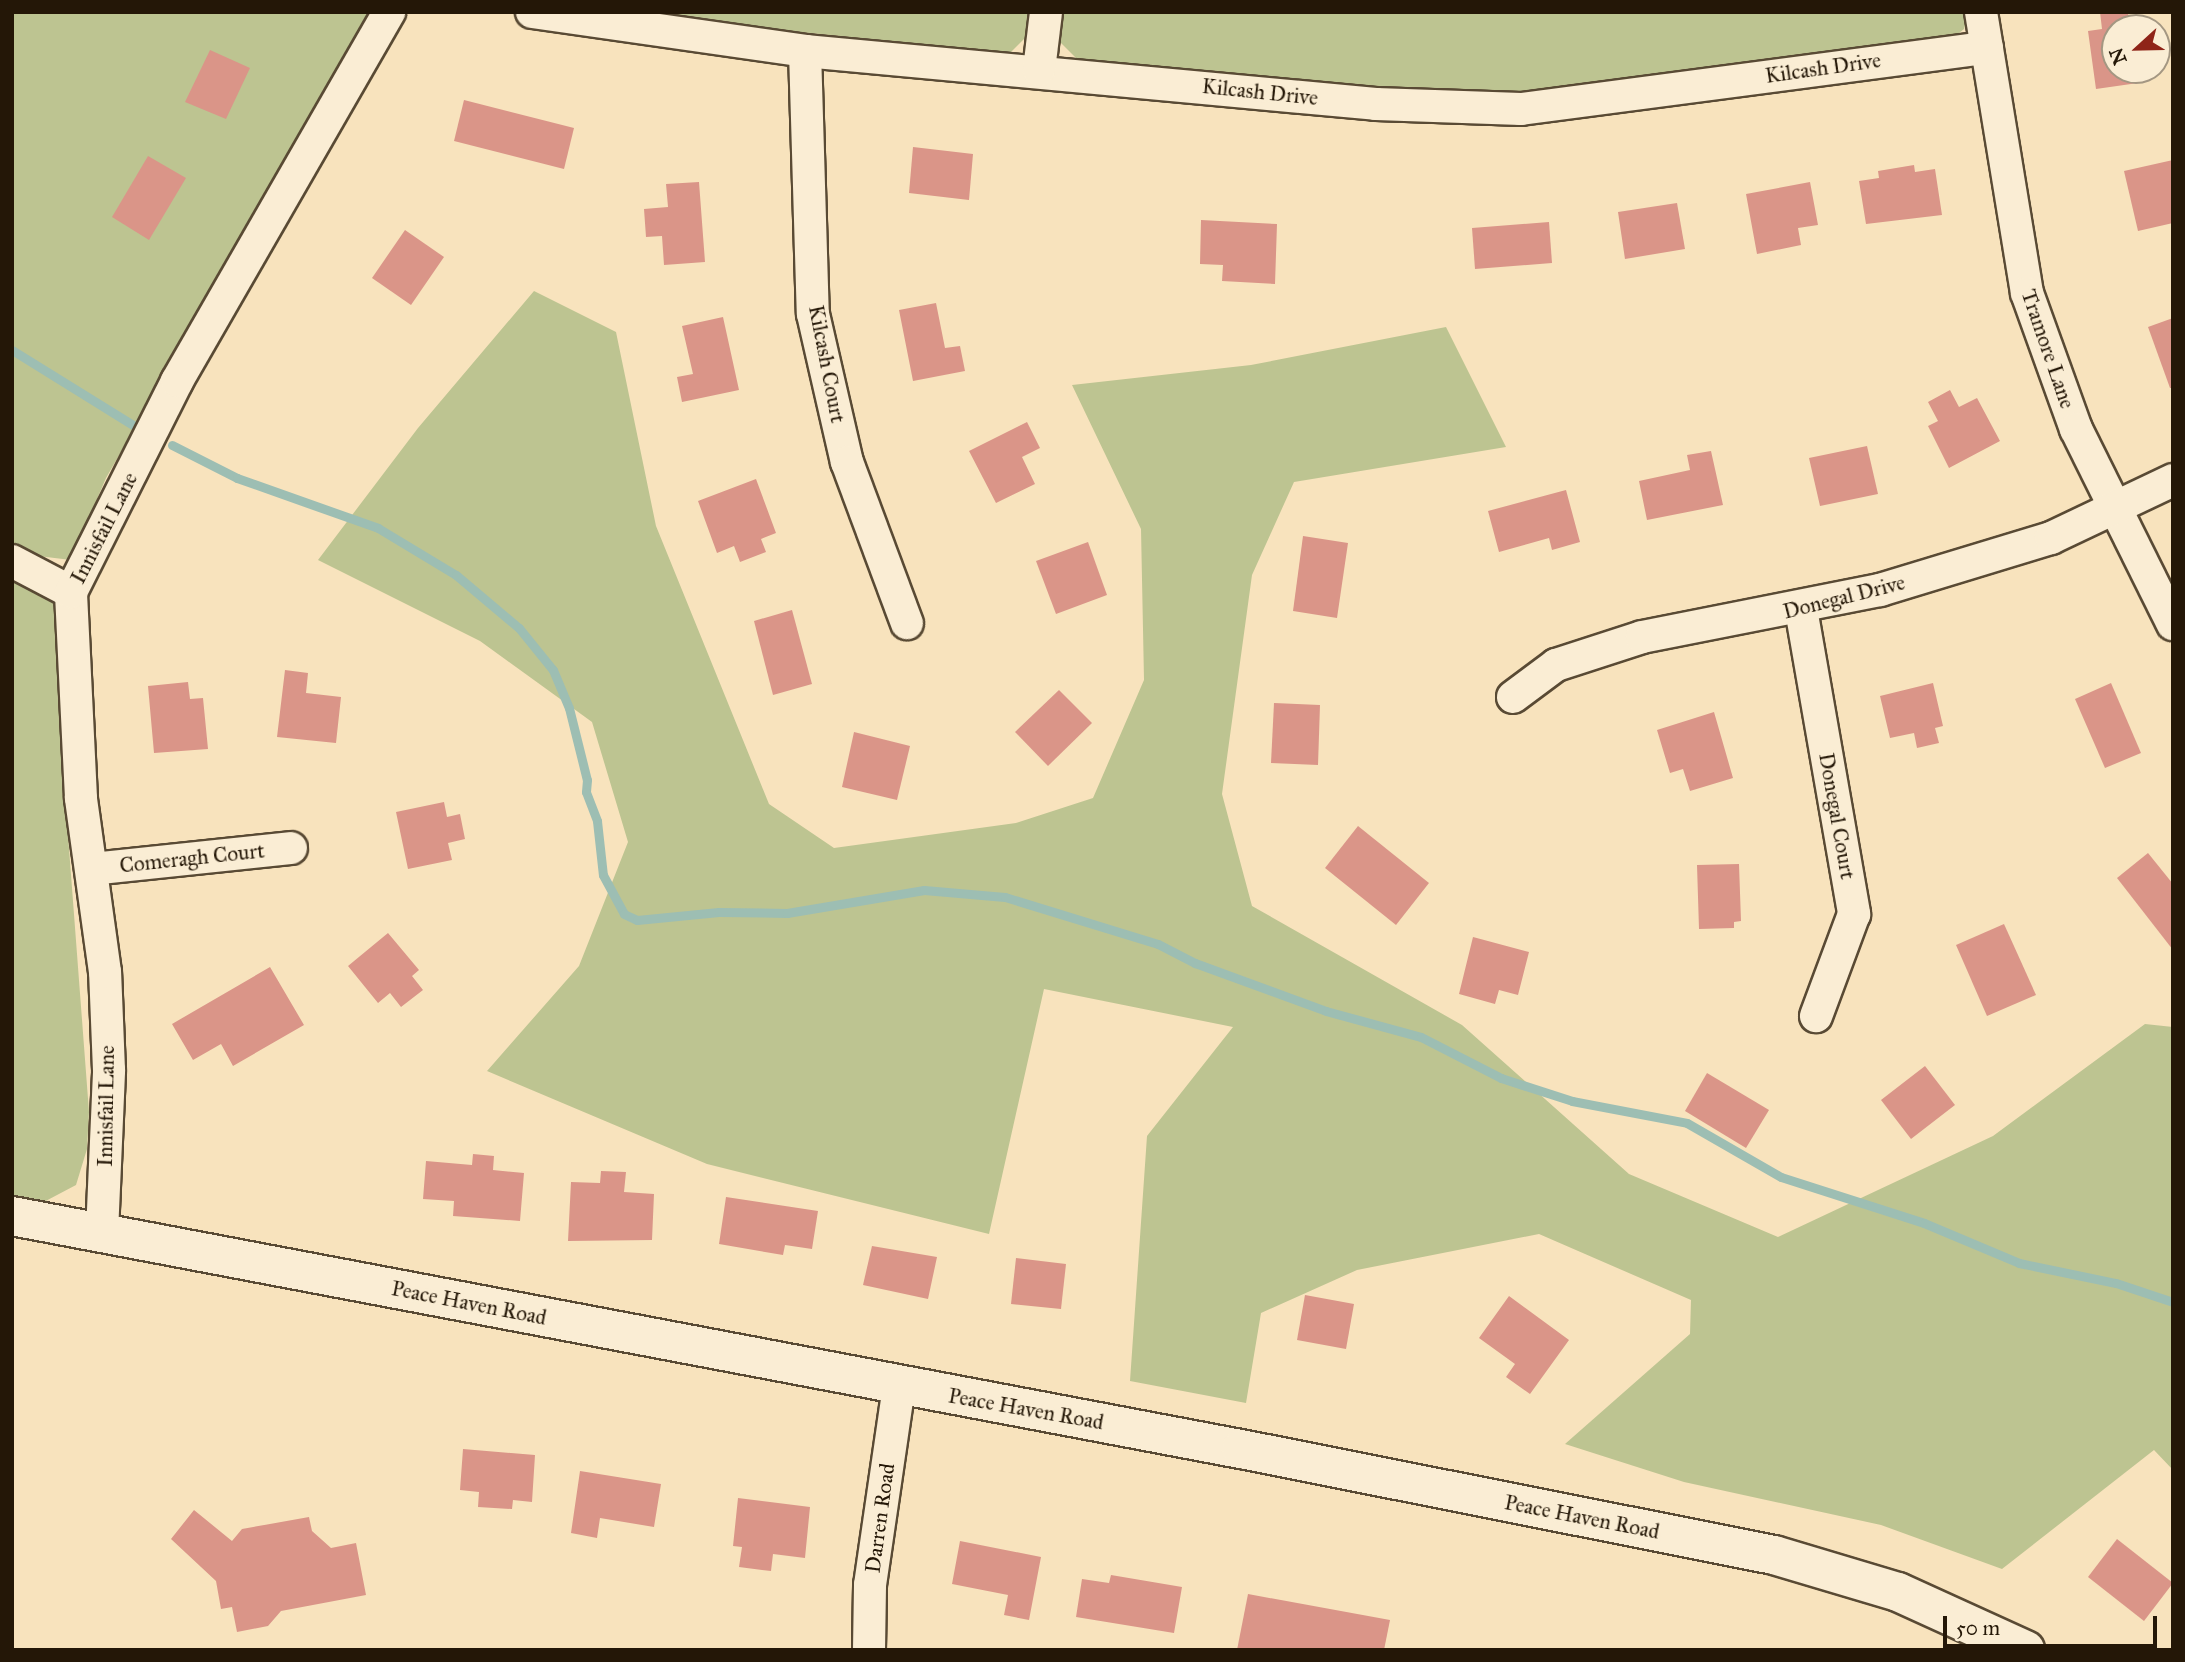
<!DOCTYPE html>
<style>
body{margin:0}
#map{position:relative;width:2185px;height:1662px;overflow:hidden;background:#f8e3bd;font-family:"IM FELL Great Primer",serif}
div>[style]{position:absolute}
[style*='--x']{left:calc(var(--x)*1px);top:calc(var(--y)*1px);width:calc(var(--w)*1px);rotate:calc(var(--a)*1deg)}
.green>*{inset:0;background:#bdc491}
.stream>*{height:9px;margin:-4.5px;padding:0 4.5px;transform-origin:4.5px;border-radius:4.5px;background:#9dbeb3}
.building>*{inset:0;background:#da9588}
.roads{filter:drop-shadow(2px 0 #594a34) drop-shadow(-2px 0 #594a34) drop-shadow(0 2px #594a34) drop-shadow(0 -2px #594a34)}
.minor>*{height:32px;margin:-16px;padding:0 16px;transform-origin:16px;border-radius:16px;background:#faedd4}
.secondary>*{height:38px;margin:-19px;padding:0 19px;transform-origin:19px;border-radius:19px;background:#faedd4}
span{translate:-50% -50%;white-space:nowrap;text-align:center;line-height:1.15;-webkit-text-stroke:5px #faedd4;paint-order:stroke}
.street-label{font-size:21px;color:#241707}
.frame{position:absolute;inset:0;border:14px solid #241707;pointer-events:none}
.north{position:absolute;left:2101px;top:14px;width:70px;height:70px;box-sizing:border-box;background:#faedd4;border:2px solid #a49782;border-radius:50%;rotate:248deg;font-size:19px;font-weight:700;line-height:28px;text-align:center;color:#241707}
.north::after{content:'';display:block;margin:auto;width:24px;height:32px;background:#8f2418;clip-path:polygon(50% 0,100% 100%,50% 72%,0 100%)}
.scale{position:absolute;left:1943px;top:1616px;width:214px;height:32px;box-sizing:border-box;border:4px solid #241707;border-top:0;padding-left:9px;font-size:21px;line-height:24px;white-space:nowrap;color:#241707;-webkit-text-stroke:5px #faedd4;paint-order:stroke}
</style>
<div id="map">
<div class="green">
<div style="clip-path:polygon(12px 12px,373px 12px,106px 478px,71px 560px,30px 555px,12px 544px)"></div>
<div style="clip-path:polygon(601px 12px,1034px 12px,1031px 32px,1010px 53px)"></div>
<div style="clip-path:polygon(1060px 12px,1968px 12px,1964px 29px,1948px 42px,1535px 98px,1401px 97px,1078px 60px,1058px 40px)"></div>
<div style="clip-path:polygon(534px 291px,616px 332px,656px 526px,769px 804px,834px 848px,1016px 823px,1093px 798px,1144px 680px,1141px 529px,1072px 385px,1251px 365px,1446px 327px,1506px 447px,1294px 482px,1252px 575px,1222px 794px,1252px 906px,1462px 1025px,1629px 1174px,1778px 1237px,1993px 1136px,2145px 1024px,2173px 1027px,2173px 1470px,2154px 1450px,2002px 1569px,1881px 1525px,1684px 1482px,1565px 1444px,1690px 1334px,1691px 1300px,1539px 1234px,1357px 1270px,1261px 1313px,1246px 1403px,1130px 1381px,1147px 1136px,1233px 1027px,1044px 989px,989px 1234px,707px 1164px,487px 1071px,579px 966px,628px 842px,592px 722px,480px 641px,318px 560px,418px 428px)"></div>
<div style="clip-path:polygon(12px 579px,47px 591px,62px 608px,62px 756px,89px 1112px,87px 1149px,76px 1185px,40px 1204px,12px 1198px)"></div>
</div>
<div class="stream">
<div style="--x:12;--y:350;--w:142;--a:31.8"></div>
<div style="--x:172;--y:445;--w:73;--a:26.9"></div>
<div style="--x:237;--y:478;--w:150;--a:19.5"></div>
<div style="--x:378;--y:528;--w:91;--a:31.1"></div>
<div style="--x:456;--y:575;--w:82;--a:40.1"></div>
<div style="--x:519;--y:628;--w:54;--a:51"></div>
<div style="--x:553;--y:670;--w:41;--a:67.2"></div>
<div style="--x:569;--y:708;--w:74;--a:76"></div>
<div style="--x:587;--y:780;--w:12;--a:95"></div>
<div style="--x:586;--y:792;--w:31;--a:69"></div>
<div style="--x:597;--y:821;--w:54;--a:83.7"></div>
<div style="--x:603;--y:875;--w:44;--a:61.7"></div>
<div style="--x:624;--y:914;--w:14;--a:25"></div>
<div style="--x:637;--y:920;--w:82;--a:-5.6"></div>
<div style="--x:719;--y:912;--w:68;--a:0.8"></div>
<div style="--x:787;--y:913;--w:139;--a:-9.5"></div>
<div style="--x:924;--y:890;--w:81;--a:4.9"></div>
<div style="--x:1005;--y:897;--w:160;--a:17.1"></div>
<div style="--x:1158;--y:944;--w:42;--a:27.2"></div>
<div style="--x:1195;--y:963;--w:140;--a:20.1"></div>
<div style="--x:1326;--y:1011;--w:98;--a:15.3"></div>
<div style="--x:1421;--y:1037;--w:90;--a:27.1"></div>
<div style="--x:1501;--y:1078;--w:75;--a:17.9"></div>
<div style="--x:1572;--y:1101;--w:117;--a:10.8"></div>
<div style="--x:1687;--y:1123;--w:108;--a:29.9"></div>
<div style="--x:1781;--y:1177;--w:150;--a:17.8"></div>
<div style="--x:1924;--y:1223;--w:103;--a:22.8"></div>
<div style="--x:2019;--y:1263;--w:99;--a:11.7"></div>
<div style="--x:2116;--y:1283;--w:60;--a:18.4"></div>
</div>
<div class="building">
<div style="clip-path:polygon(2100px 12px,2128px 12px,2130px 28px,2115px 28px,2115px 70px,2136px 70px,2138px 83px,2096px 89px,2088px 31px,2102px 29px)"></div>
<div style="clip-path:polygon(210px 50px,250px 68px,226px 119px,185px 102px)"></div>
<div style="clip-path:polygon(464px 100px,574px 128px,564px 169px,454px 141px)"></div>
<div style="clip-path:polygon(913px 147px,973px 154px,969px 200px,909px 193px)"></div>
<div style="clip-path:polygon(148px 156px,186px 178px,149px 240px,112px 217px)"></div>
<div style="clip-path:polygon(2173px 160px,2173px 223px,2138px 231px,2124px 171px)"></div>
<div style="clip-path:polygon(1914px 165px,1915px 172px,1935px 169px,1942px 215px,1866px 224px,1859px 181px,1879px 178px,1878px 171px)"></div>
<div style="clip-path:polygon(699px 182px,705px 262px,664px 265px,662px 236px,646px 237px,644px 209px,668px 207px,666px 184px)"></div>
<div style="clip-path:polygon(1810px 182px,1818px 225px,1798px 228px,1801px 245px,1757px 254px,1746px 194px)"></div>
<div style="clip-path:polygon(1677px 203px,1685px 249px,1625px 259px,1618px 212px)"></div>
<div style="clip-path:polygon(1201px 220px,1277px 224px,1275px 284px,1222px 281px,1223px 265px,1200px 264px)"></div>
<div style="clip-path:polygon(1549px 222px,1552px 263px,1475px 269px,1472px 228px)"></div>
<div style="clip-path:polygon(405px 230px,444px 257px,411px 305px,372px 278px)"></div>
<div style="clip-path:polygon(936px 303px,945px 348px,960px 346px,965px 371px,913px 381px,899px 310px)"></div>
<div style="clip-path:polygon(723px 317px,739px 390px,682px 402px,677px 377px,693px 374px,682px 326px)"></div>
<div style="clip-path:polygon(2173px 318px,2173px 388px,2170px 388px,2148px 327px)"></div>
<div style="clip-path:polygon(1950px 390px,1959px 407px,1977px 398px,2000px 441px,1949px 468px,1928px 426px,1938px 421px,1928px 402px)"></div>
<div style="clip-path:polygon(1027px 422px,1040px 448px,1022px 457px,1035px 484px,996px 503px,969px 451px)"></div>
<div style="clip-path:polygon(1867px 446px,1878px 494px,1820px 506px,1809px 458px)"></div>
<div style="clip-path:polygon(1711px 451px,1723px 505px,1647px 520px,1639px 481px,1690px 470px,1687px 455px)"></div>
<div style="clip-path:polygon(756px 479px,776px 533px,761px 539px,766px 552px,740px 562px,734px 546px,717px 553px,698px 501px)"></div>
<div style="clip-path:polygon(1566px 490px,1580px 542px,1552px 550px,1549px 538px,1499px 552px,1488px 511px)"></div>
<div style="clip-path:polygon(1303px 536px,1348px 543px,1337px 618px,1293px 611px)"></div>
<div style="clip-path:polygon(1088px 542px,1107px 595px,1056px 614px,1036px 561px)"></div>
<div style="clip-path:polygon(792px 610px,812px 684px,773px 695px,754px 621px)"></div>
<div style="clip-path:polygon(285px 670px,308px 673px,306px 693px,341px 697px,336px 743px,277px 737px)"></div>
<div style="clip-path:polygon(188px 682px,190px 699px,203px 698px,208px 749px,154px 753px,148px 686px)"></div>
<div style="clip-path:polygon(1933px 683px,1943px 726px,1935px 728px,1939px 743px,1917px 748px,1914px 733px,1890px 738px,1880px 696px)"></div>
<div style="clip-path:polygon(2111px 683px,2141px 753px,2105px 768px,2075px 699px)"></div>
<div style="clip-path:polygon(1059px 690px,1092px 723px,1048px 766px,1015px 732px)"></div>
<div style="clip-path:polygon(1274px 703px,1320px 705px,1318px 765px,1271px 763px)"></div>
<div style="clip-path:polygon(1714px 712px,1733px 778px,1690px 791px,1683px 769px,1670px 773px,1657px 730px)"></div>
<div style="clip-path:polygon(854px 732px,910px 746px,897px 800px,842px 787px)"></div>
<div style="clip-path:polygon(444px 802px,447px 817px,460px 814px,465px 839px,448px 843px,452px 860px,408px 869px,396px 812px)"></div>
<div style="clip-path:polygon(1358px 826px,1429px 883px,1396px 925px,1325px 868px)"></div>
<div style="clip-path:polygon(2148px 853px,2173px 884px,2173px 950px,2117px 878px)"></div>
<div style="clip-path:polygon(1739px 864px,1741px 921px,1734px 922px,1734px 928px,1699px 929px,1697px 865px)"></div>
<div style="clip-path:polygon(2004px 924px,2036px 995px,1987px 1016px,1956px 945px)"></div>
<div style="clip-path:polygon(388px 933px,419px 970px,412px 976px,423px 990px,401px 1007px,390px 993px,378px 1003px,348px 966px)"></div>
<div style="clip-path:polygon(1473px 937px,1529px 952px,1518px 995px,1499px 990px,1495px 1004px,1459px 994px)"></div>
<div style="clip-path:polygon(270px 967px,304px 1025px,233px 1066px,221px 1044px,193px 1060px,172px 1024px)"></div>
<div style="clip-path:polygon(1925px 1066px,1955px 1105px,1911px 1139px,1881px 1100px)"></div>
<div style="clip-path:polygon(1707px 1073px,1769px 1110px,1746px 1148px,1685px 1111px)"></div>
<div style="clip-path:polygon(473px 1154px,494px 1156px,493px 1170px,524px 1173px,520px 1221px,453px 1216px,454px 1201px,423px 1199px,426px 1161px,472px 1165px)"></div>
<div style="clip-path:polygon(601px 1171px,626px 1172px,624px 1192px,654px 1194px,652px 1240px,568px 1241px,571px 1182px,600px 1183px)"></div>
<div style="clip-path:polygon(726px 1197px,818px 1211px,812px 1249px,785px 1245px,783px 1255px,719px 1244px)"></div>
<div style="clip-path:polygon(872px 1246px,937px 1257px,928px 1299px,863px 1285px)"></div>
<div style="clip-path:polygon(1016px 1258px,1066px 1264px,1061px 1309px,1011px 1304px)"></div>
<div style="clip-path:polygon(1305px 1295px,1354px 1304px,1346px 1349px,1297px 1340px)"></div>
<div style="clip-path:polygon(1509px 1296px,1569px 1340px,1530px 1394px,1506px 1377px,1515px 1364px,1479px 1338px)"></div>
<div style="clip-path:polygon(463px 1449px,535px 1455px,532px 1502px,513px 1500px,512px 1509px,478px 1507px,479px 1492px,460px 1490px)"></div>
<div style="clip-path:polygon(580px 1471px,661px 1484px,654px 1527px,600px 1518px,597px 1538px,571px 1533px)"></div>
<div style="clip-path:polygon(738px 1498px,810px 1507px,805px 1558px,773px 1554px,771px 1571px,739px 1567px,742px 1547px,733px 1546px)"></div>
<div style="clip-path:polygon(194px 1510px,232px 1541px,242px 1529px,309px 1517px,312px 1531px,331px 1548px,356px 1543px,366px 1595px,281px 1611px,268px 1626px,237px 1632px,232px 1607px,221px 1609px,216px 1581px,171px 1539px)"></div>
<div style="clip-path:polygon(2117px 1539px,2173px 1583px,2144px 1621px,2088px 1577px)"></div>
<div style="clip-path:polygon(960px 1541px,1041px 1557px,1029px 1620px,1004px 1615px,1008px 1595px,952px 1584px)"></div>
<div style="clip-path:polygon(1111px 1575px,1182px 1587px,1174px 1633px,1076px 1617px,1082px 1579px,1109px 1583px)"></div>
<div style="clip-path:polygon(1248px 1594px,1390px 1620px,1384px 1650px,1237px 1650px)"></div>
</div>
<div class="roads">
<div class="minor">
<div style="--x:532;--y:12;--w:276;--a:8.1"></div>
<div style="--x:805;--y:51;--w:573;--a:5.3"></div>
<div style="--x:1376;--y:104;--w:145;--a:2"></div>
<div style="--x:1521;--y:109;--w:470;--a:-7.5"></div>
<div style="--x:1981;--y:12;--w:285;--a:80.7"></div>
<div style="--x:2027;--y:293;--w:145;--a:70.2"></div>
<div style="--x:2076;--y:429;--w:218;--a:63.6"></div>
<div style="--x:805;--y:51;--w:263;--a:88.3"></div>
<div style="--x:813;--y:314;--w:152;--a:77.1"></div>
<div style="--x:847;--y:462;--w:172;--a:69.6"></div>
<div style="--x:1039;--y:70;--w:58;--a:-83.1"></div>
<div style="--x:12;--y:561;--w:67;--a:27.7"></div>
<div style="--x:1801;--y:609;--w:310;--a:80.1"></div>
<div style="--x:1854;--y:914;--w:109;--a:110.4"></div>
<div style="--x:1513;--y:697;--w:54;--a:-36.7"></div>
<div style="--x:1556;--y:665;--w:90;--a:-18"></div>
<div style="--x:1642;--y:637;--w:243;--a:-11.2"></div>
<div style="--x:1880;--y:590;--w:179;--a:-16.9"></div>
<div style="--x:2051;--y:538;--w:135;--a:-25.4"></div>
<div style="--x:92;--y:869;--w:200;--a:-6"></div>
<div style="--x:102;--y:1233;--w:163;--a:-87.5"></div>
<div style="--x:109;--y:1070;--w:98;--a:-92.3"></div>
<div style="--x:105;--y:972;--w:176;--a:-97.9"></div>
<div style="--x:81;--y:798;--w:206;--a:-92.8"></div>
<div style="--x:71;--y:592;--w:236;--a:-63.3"></div>
<div style="--x:177;--y:381;--w:426;--a:-60.1"></div>
<div style="--x:869;--y:1650;--w:65;--a:-89.1"></div>
<div style="--x:870;--y:1585;--w:201;--a:-81.7"></div>
</div>
<div class="secondary">
<div style="--x:12;--y:1216;--w:1251;--a:10.74"></div>
<div style="--x:1241;--y:1449;--w:543;--a:11.25"></div>
<div style="--x:1774;--y:1555;--w:129;--a:16.6"></div>
<div style="--x:1898;--y:1592;--w:140;--a:24.5"></div>
</div>
</div>
<div class="street-label">
<span style="left:1823px;top:68px;rotate:-8deg">Kilcash Drive</span>
<span style="left:1260px;top:92px;rotate:6deg">Kilcash Drive</span>
<span style="left:2048px;top:349px;rotate:71deg">Tramore Lane</span>
<span style="left:827px;top:364px;rotate:79deg">Kilcash Court</span>
<span style="left:104px;top:528px;rotate:-63deg">Innisfail Lane</span>
<span style="left:1844px;top:597px;rotate:-14deg">Donegal Drive</span>
<span style="left:1837px;top:816px;rotate:80deg">Donegal Court</span>
<span style="left:192px;top:858px;rotate:-6deg">Comeragh Court</span>
<span style="left:106px;top:1106px;rotate:-89deg">Innisfail Lane</span>
<span style="left:469px;top:1303px;rotate:11deg">Peace Haven Road</span>
<span style="left:1026px;top:1409px;rotate:10deg">Peace Haven Road</span>
<span style="left:1582px;top:1517px;rotate:11deg">Peace Haven Road</span>
<span style="left:880px;top:1518px;rotate:-82deg">Darren Road</span>
</div>
<div class="frame"></div>
<div class="north">N</div>
<div class="scale">50 m</div>
</div>
